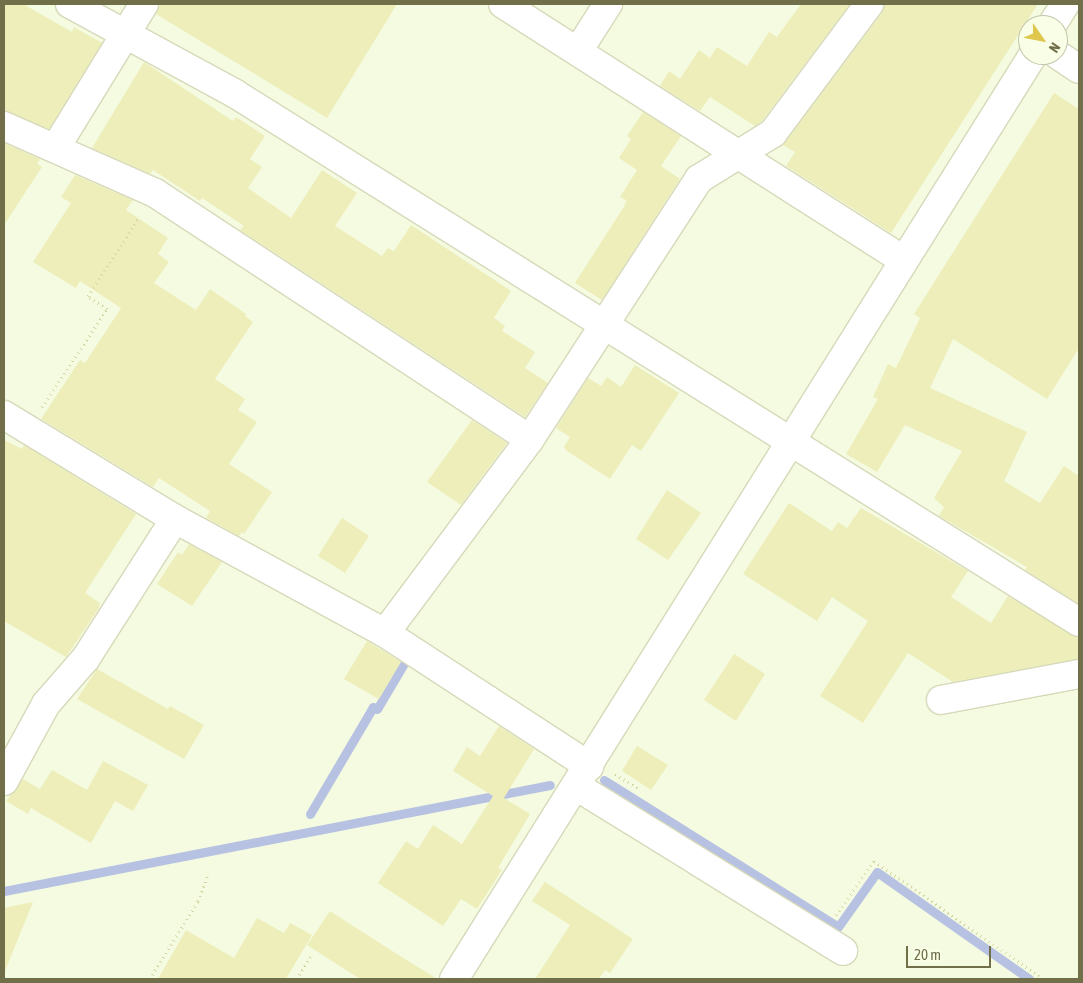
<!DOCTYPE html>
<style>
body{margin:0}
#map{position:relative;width:1083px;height:983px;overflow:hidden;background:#f5fbe1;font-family:"Asap Condensed",sans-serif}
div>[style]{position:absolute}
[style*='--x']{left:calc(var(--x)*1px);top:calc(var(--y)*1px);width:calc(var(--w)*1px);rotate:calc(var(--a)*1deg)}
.stream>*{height:9px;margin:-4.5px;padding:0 4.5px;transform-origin:4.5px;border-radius:4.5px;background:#b7c2e2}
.building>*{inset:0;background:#edeeba}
.path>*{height:3px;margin-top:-1.5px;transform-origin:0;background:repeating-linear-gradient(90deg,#d2d39e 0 1px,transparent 0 5px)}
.roads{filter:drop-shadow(1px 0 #d6d9b9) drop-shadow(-1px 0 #d6d9b9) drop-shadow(0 1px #d6d9b9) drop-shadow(0 -1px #d6d9b9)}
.minor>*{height:28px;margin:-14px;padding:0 14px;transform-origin:14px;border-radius:14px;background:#fff}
span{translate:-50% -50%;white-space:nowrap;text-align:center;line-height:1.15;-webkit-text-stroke:4.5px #f9fee7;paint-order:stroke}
.frame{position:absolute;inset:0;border:5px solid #706f4a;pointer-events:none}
.north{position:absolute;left:1018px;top:15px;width:50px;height:50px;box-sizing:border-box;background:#f9fee7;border:1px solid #c2c5a8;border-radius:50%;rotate:123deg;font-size:14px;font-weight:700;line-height:20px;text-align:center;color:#706f4a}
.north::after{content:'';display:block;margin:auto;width:18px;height:22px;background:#dec74c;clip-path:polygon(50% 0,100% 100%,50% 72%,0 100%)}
.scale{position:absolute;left:906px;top:946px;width:85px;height:22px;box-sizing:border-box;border:2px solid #706f4a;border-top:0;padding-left:6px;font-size:15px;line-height:18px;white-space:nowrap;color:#706f4a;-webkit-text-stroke:4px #f9fee7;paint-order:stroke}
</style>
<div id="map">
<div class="stream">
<div style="--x:604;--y:780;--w:276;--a:32.1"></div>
<div style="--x:838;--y:927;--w:67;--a:-54.7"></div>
<div style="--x:877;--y:872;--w:186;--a:35.1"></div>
<div style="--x:310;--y:814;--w:124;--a:-59.5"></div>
<div style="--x:373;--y:707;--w:4;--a:27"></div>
<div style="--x:377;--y:709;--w:57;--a:-59.4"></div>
<div style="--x:4;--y:891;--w:556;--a:-10.99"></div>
</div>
<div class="building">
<div style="clip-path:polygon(4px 4px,23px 4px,72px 32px,74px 27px,102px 43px,49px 129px,4px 111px)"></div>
<div style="clip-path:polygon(160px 4px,397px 4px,327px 118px,156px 14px)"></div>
<div style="clip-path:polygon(801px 4px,850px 4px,762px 121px,755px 126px,710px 97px,700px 111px,660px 86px,669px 71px,680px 79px,699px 50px,710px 58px,717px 47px,747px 66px,769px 32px,777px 37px)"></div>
<div style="clip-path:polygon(884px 4px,1038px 4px,891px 233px,786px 166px,795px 152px,783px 145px,882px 13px)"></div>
<div style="clip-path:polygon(144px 62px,233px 121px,236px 117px,265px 136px,250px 159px,262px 167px,248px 188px,291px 218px,322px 170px,357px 193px,335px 226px,382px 256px,388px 248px,394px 251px,411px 225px,511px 291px,494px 318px,505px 326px,502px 331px,535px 352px,525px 368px,548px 383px,525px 417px,240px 230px,244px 226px,202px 198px,200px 201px,153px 170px,150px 174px,92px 148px)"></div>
<div style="clip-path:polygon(1054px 93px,1079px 109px,1079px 348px,1047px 399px,953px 339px,930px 388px,1027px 432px,1004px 481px,1040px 503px,1064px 466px,1079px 476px,1079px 604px,1025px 570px,1027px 567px,939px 516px,944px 507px,934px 498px,962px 451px,905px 425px,877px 472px,846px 454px,878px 399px,873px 397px,888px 364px,896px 368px,920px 318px,914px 314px)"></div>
<div style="clip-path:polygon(643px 112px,681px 136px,661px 166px,680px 179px,602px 300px,575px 283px,625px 205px,626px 200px,620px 197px,637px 170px,619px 158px,631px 139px,627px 136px)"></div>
<div style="clip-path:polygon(4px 143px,40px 159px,37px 164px,42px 167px,4px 225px)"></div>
<div style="clip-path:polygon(75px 175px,133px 200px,126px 210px,168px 238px,158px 254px,169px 262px,154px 283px,196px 310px,210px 289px,246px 314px,245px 316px,253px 322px,215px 379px,245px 399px,238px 410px,257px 422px,229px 464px,272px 492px,244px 534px,242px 532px,239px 536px,206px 518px,210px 511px,159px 478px,153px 487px,41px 419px,80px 360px,85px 363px,121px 308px,80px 281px,76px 288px,33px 262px,71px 203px,61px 197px)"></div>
<div style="clip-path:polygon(635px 365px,679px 393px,641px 451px,632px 445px,610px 479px,567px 451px,564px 447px,570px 437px,556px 428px,588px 378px,601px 386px,607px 377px,621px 387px)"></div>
<div style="clip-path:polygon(472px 420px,507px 443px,461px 505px,427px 482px)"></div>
<div style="clip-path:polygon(4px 440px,22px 449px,24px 445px,136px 514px,85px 593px,100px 603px,99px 608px,66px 657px,4px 621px)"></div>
<div style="clip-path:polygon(667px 490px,701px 513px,668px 560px,636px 539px)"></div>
<div style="clip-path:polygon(789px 503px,832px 531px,838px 522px,847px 528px,861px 508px,968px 571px,951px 597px,991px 623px,1008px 596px,1079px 638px,1079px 659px,953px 682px,908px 653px,863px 723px,820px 696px,868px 621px,832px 597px,817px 621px,743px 574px)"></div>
<div style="clip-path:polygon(342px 518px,369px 536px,345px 573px,318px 556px)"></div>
<div style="clip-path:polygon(189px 544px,222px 562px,192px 606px,157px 584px,178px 552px,182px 555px)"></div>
<div style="clip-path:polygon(367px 641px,401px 662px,379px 699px,344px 679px)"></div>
<div style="clip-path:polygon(734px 654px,765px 674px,736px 721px,704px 700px)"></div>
<div style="clip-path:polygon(97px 669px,168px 709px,170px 706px,204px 725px,184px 759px,77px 699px)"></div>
<div style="clip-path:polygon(499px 726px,534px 749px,504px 798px,530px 814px,498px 868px,502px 870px,477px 909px,461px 899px,443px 926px,378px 883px,406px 841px,418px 849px,433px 825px,462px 844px,493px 796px,453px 771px,467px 747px,480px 756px)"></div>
<div style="clip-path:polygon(637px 746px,668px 765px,651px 790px,622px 771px)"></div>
<div style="clip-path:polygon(103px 761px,148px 785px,133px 811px,115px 801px,91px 843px,31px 808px,28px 814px,6px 801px,23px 779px,40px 789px,52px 770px,87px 790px)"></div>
<div style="clip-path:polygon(545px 882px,633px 939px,610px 973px,605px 970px,599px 979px,535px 979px,570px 925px,532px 901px)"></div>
<div style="clip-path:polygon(33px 902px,5px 971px,4px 971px,4px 908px)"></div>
<div style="clip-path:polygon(330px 911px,389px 949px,437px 979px,360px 979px,307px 945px)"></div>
<div style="clip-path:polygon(257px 918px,284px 933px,290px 923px,312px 935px,286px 979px,158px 979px,186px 930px,234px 958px)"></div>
</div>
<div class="path">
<div style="--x:42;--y:407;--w:118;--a:-56.4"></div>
<div style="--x:107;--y:309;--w:23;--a:-146"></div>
<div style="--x:88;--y:296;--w:95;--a:-57"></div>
<div style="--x:615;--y:774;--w:28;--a:32"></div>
<div style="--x:836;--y:915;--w:66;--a:-54.9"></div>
<div style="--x:874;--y:861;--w:206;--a:34.9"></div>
<div style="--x:150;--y:979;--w:92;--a:-58.4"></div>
<div style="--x:198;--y:901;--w:30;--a:-69"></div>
<div style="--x:297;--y:979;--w:29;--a:-59"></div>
</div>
<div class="roads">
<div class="minor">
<div style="--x:70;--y:4;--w:187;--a:28.5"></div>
<div style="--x:234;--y:93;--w:997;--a:32.05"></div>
<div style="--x:503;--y:4;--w:476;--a:32.6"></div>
<div style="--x:1052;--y:25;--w:25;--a:-58"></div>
<div style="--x:578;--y:51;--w:56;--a:-57.4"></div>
<div style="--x:1058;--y:55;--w:25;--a:34"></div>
<div style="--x:4;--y:126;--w:165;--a:23.9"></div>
<div style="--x:155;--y:193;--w:448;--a:33.3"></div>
<div style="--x:56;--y:147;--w:168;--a:-58.4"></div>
<div style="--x:4;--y:415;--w:200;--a:31.3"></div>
<div style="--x:175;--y:519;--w:239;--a:28.5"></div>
<div style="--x:385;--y:633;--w:244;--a:33.1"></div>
<div style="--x:385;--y:633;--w:242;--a:-53.2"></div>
<div style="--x:530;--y:439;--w:310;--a:-57"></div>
<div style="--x:699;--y:179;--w:87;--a:-31.9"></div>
<div style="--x:773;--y:133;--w:161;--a:-53.3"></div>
<div style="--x:941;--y:700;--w:140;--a:-10.7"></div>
<div style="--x:4;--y:781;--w:88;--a:-61.4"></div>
<div style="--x:46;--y:704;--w:61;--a:-49"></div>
<div style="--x:86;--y:658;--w:165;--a:-57.4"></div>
<div style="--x:576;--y:786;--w:314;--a:31.7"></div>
<div style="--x:454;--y:979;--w:1090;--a:-57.93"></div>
</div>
</div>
<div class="frame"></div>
<div class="north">N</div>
<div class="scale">20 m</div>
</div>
